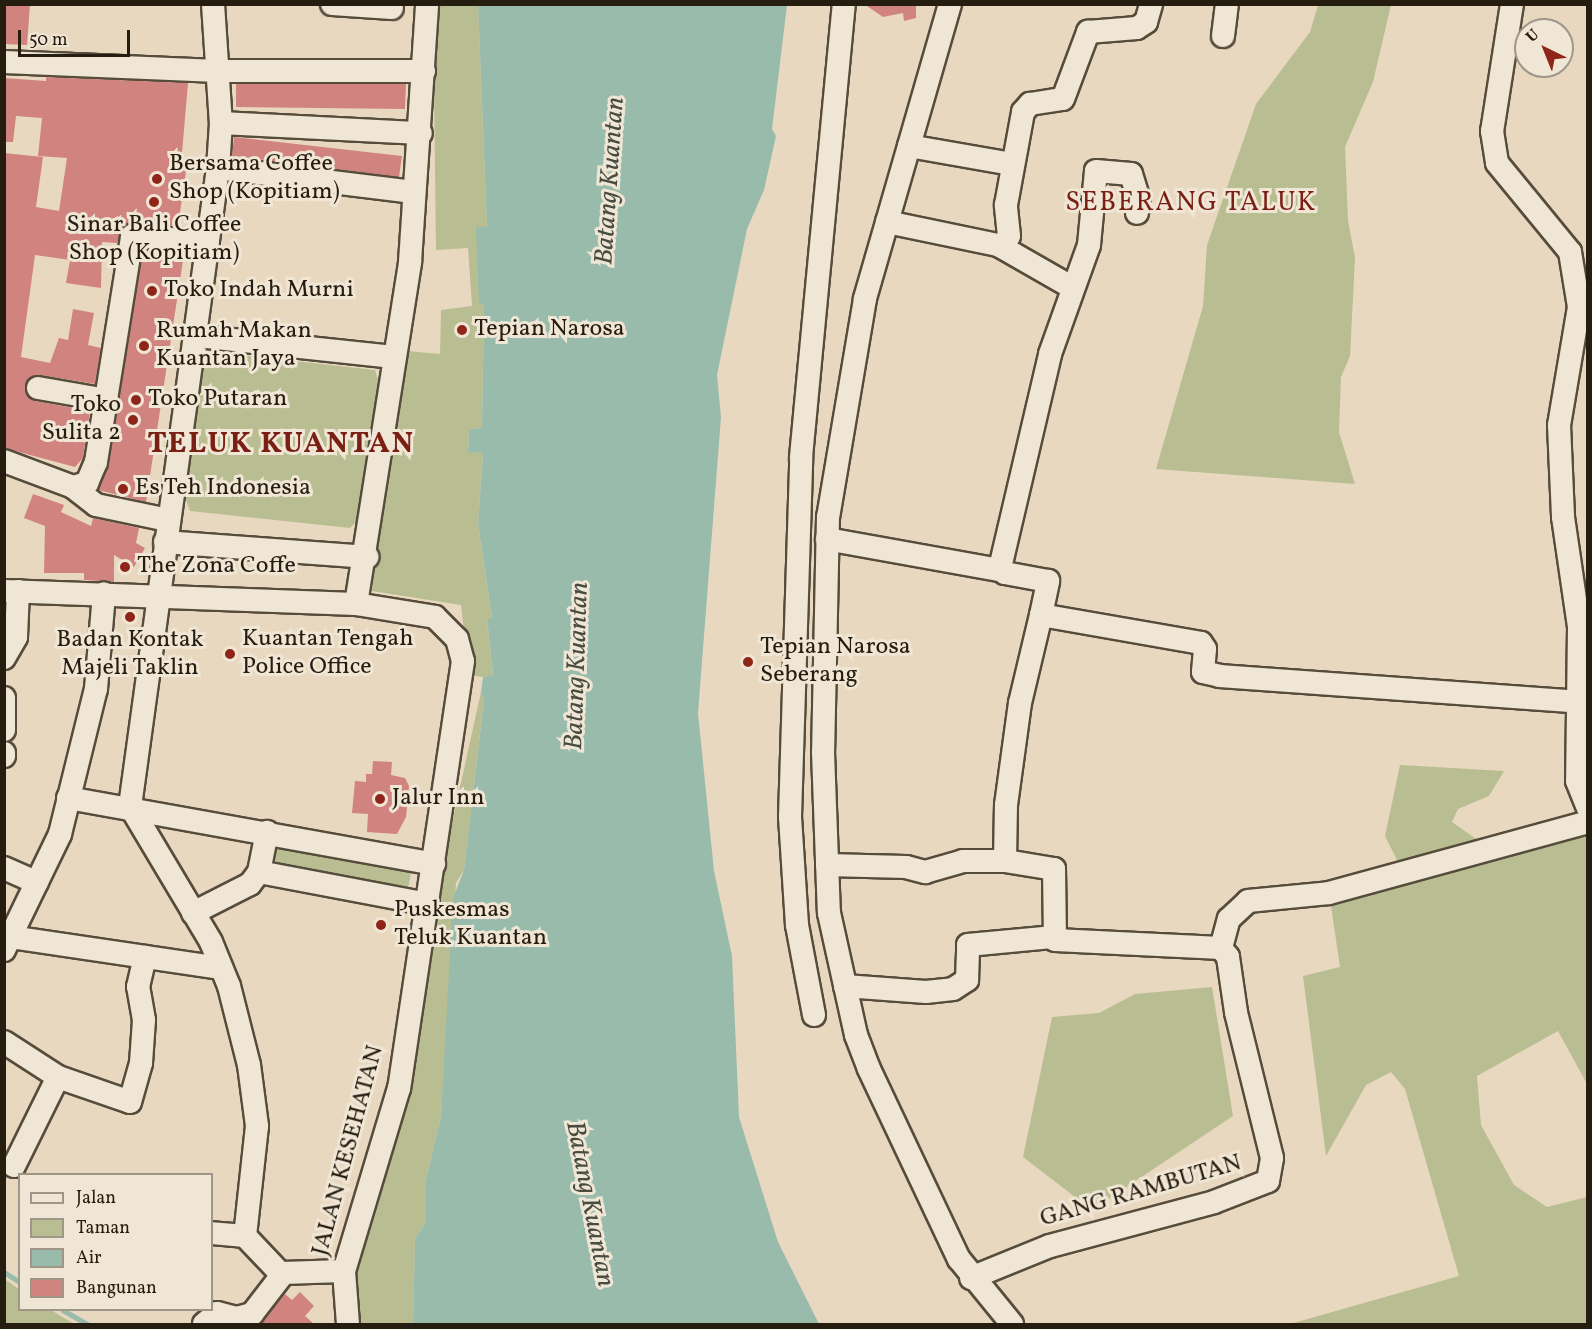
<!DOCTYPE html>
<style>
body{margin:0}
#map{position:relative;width:1592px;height:1329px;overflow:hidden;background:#e8d8bf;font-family:Vollkorn,serif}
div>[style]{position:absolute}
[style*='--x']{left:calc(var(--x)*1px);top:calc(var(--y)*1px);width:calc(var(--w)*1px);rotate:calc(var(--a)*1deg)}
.green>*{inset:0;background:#b8be91}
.water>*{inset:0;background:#98bbac}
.stream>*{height:4.5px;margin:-2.25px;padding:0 2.25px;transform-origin:2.25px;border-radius:2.25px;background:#98bbac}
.building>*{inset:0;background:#d1837f}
.roads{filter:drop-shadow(2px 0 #564c3c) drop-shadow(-2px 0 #564c3c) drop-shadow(0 2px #564c3c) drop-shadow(0 -2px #564c3c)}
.minor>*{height:22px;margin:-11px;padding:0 11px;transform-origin:11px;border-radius:11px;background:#f0e6d5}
.dots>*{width:16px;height:16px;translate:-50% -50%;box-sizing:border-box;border:3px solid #f0e6d5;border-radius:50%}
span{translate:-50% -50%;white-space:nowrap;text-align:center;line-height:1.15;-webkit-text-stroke:6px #f0e6d5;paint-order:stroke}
.poi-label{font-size:24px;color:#261d11}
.left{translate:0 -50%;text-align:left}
.right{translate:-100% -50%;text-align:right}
.street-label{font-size:24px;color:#261d11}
.water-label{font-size:26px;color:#484c40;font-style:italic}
.quarter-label{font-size:27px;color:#7a1f14;letter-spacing:1.5px}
.district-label{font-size:30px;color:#7a1f14;font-weight:700;letter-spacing:1.5px}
.frame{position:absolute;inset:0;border:6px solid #261d11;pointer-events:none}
.legend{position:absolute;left:18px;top:1173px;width:195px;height:138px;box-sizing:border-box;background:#f0e6d5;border:2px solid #9f9687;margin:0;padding:8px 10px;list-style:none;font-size:18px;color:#261d11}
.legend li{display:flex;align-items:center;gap:12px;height:30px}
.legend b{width:30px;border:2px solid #9f9687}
.north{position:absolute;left:1514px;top:18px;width:60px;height:60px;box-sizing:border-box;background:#f0e6d5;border:2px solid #9f9687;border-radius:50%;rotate:317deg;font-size:16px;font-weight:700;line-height:24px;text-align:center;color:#261d11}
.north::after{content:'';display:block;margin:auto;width:21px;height:27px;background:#8f2418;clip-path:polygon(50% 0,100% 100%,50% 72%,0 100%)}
.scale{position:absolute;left:18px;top:30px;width:112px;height:27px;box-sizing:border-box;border:3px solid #261d11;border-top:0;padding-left:8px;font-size:18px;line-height:21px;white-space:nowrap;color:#261d11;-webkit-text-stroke:4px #f0e6d5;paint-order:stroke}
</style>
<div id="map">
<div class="green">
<div style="clip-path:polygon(433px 5px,478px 5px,487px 227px,477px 227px,484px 303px,482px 428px,469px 429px,468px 451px,483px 453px,478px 524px,492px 619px,487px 620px,493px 676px,483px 677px,469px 675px,461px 605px,372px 591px,384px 471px,407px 351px,440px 354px,441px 310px,472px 306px,468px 248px,436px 250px)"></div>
<div style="clip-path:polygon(1318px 5px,1391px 5px,1373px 82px,1345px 147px,1348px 220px,1355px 258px,1350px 356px,1341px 377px,1339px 432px,1355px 484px,1156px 469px,1203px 306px,1207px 245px,1256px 104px,1310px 32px)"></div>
<div style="clip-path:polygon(213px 352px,375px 370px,378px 380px,364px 495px,357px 521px,350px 528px,190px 511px,185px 497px,188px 456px,203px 370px)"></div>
<div style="clip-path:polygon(481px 692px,484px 700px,464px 870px,456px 883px,441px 1116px,426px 1180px,426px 1222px,415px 1239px,413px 1324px,358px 1324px,357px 1254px)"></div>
<div style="clip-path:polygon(1400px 765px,1504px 771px,1489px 796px,1458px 809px,1452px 822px,1479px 841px,1587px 820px,1587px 1084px,1558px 1031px,1477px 1076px,1481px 1125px,1514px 1185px,1547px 1207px,1587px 1197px,1587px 1324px,1290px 1324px,1459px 1276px,1405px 1089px,1391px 1072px,1366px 1085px,1326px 1156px,1303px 976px,1340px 967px,1330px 899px,1398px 862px,1385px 836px)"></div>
<div style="clip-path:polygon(273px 836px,413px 863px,406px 898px,266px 870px)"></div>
<div style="clip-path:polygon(1212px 987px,1233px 1116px,1092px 1210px,1023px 1157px,1052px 1017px,1099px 1013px,1135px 994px)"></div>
<div style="clip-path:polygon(4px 1279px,19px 1289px,20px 1310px,51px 1310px,74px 1324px,5px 1324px)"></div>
</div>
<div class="water">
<div style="clip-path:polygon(478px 5px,787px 5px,772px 129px,776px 136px,764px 190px,747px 229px,717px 375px,721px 417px,698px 713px,714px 871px,732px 956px,739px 1117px,778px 1242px,819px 1324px,413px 1324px,415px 1239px,426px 1222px,426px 1180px,441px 1116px,453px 898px,464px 870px,484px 700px,481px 692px,483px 677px,493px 675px,487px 619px,492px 618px,478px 524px,483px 453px,468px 452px,469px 429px,482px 428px,484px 304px,479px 303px,476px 227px,487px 227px)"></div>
</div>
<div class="stream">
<div style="--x:4;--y:1272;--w:19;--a:32"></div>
<div style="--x:63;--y:1310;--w:28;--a:30"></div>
</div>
<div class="building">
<div style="clip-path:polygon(4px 4px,30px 4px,27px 45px,4px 44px)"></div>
<div style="clip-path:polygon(864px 4px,916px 4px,916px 18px,904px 21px,903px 13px,883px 17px)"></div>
<div style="clip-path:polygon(46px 77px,188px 83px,181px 164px,187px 164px,178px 226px,127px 224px,117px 243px,102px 242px,101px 288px,66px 283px,70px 260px,35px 255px,21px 357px,50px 363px,59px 338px,68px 340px,73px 309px,94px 313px,88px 345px,101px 348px,95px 384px,40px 375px,28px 379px,25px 386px,35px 401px,90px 411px,83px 458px,75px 467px,4px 448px,4px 153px,43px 157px,36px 207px,59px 211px,67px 158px,38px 156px,42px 118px,16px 116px,13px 142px,4px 142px,4px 78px,46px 81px)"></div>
<div style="clip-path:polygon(236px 84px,406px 84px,405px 109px,236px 107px)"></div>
<div style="clip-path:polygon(234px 137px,402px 156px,399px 177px,232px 156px)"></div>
<div style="clip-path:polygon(143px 250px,184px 254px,146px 502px,98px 490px,109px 464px)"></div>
<div style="clip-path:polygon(33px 494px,64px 505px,61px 512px,91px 526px,93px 518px,139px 528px,136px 543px,145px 548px,134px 567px,114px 555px,114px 582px,84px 580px,84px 573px,44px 573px,45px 526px,24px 518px)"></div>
<div style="clip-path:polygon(373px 761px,392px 762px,391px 775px,405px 778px,409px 786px,406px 817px,397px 834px,367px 832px,368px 814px,352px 813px,355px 781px,366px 782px,366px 774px,372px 774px)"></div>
<div style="clip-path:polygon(300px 1292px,314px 1306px,305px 1316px,314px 1324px,260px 1324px,285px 1294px,292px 1300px)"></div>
</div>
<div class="roads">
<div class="minor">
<div style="--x:213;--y:4;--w:119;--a:86.2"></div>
<div style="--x:221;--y:123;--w:45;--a:93.8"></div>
<div style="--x:218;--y:168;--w:644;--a:97.85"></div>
<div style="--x:130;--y:806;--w:158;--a:59.2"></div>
<div style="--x:211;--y:942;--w:48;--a:67.8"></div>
<div style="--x:229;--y:986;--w:81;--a:75.8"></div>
<div style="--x:249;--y:1065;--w:62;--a:82.5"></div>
<div style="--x:257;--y:1126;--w:111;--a:96.2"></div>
<div style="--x:332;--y:4;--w:60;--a:3.8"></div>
<div style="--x:950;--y:4;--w:307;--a:106.1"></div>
<div style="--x:865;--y:299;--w:221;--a:99.6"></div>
<div style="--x:828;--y:517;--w:235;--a:91.2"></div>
<div style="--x:823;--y:752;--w:161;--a:87.9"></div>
<div style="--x:829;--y:913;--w:125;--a:77.5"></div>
<div style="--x:856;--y:1035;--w:36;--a:69"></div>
<div style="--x:869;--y:1069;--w:210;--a:64.7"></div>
<div style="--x:959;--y:1259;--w:84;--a:50.8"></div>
<div style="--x:1512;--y:4;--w:129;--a:98.9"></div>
<div style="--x:1492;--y:131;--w:32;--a:81"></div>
<div style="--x:1497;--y:163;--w:115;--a:50.6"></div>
<div style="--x:1570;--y:252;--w:56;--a:80.7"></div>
<div style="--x:1579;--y:307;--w:120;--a:99.6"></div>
<div style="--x:1559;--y:425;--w:92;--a:87.5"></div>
<div style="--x:1563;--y:517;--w:111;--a:81.7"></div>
<div style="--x:1579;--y:627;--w:154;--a:90.7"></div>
<div style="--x:1577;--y:781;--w:29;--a:68"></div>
<div style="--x:1223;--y:36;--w:32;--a:-83"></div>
<div style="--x:4;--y:62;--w:214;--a:2.4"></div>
<div style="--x:218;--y:71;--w:206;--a:0"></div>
<div style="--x:221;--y:123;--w:200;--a:2.9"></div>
<div style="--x:909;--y:146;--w:105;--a:9.9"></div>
<div style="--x:218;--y:168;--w:197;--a:7"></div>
<div style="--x:887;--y:222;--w:113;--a:11.7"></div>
<div style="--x:998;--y:245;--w:86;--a:29.8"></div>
<div style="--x:1002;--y:247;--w:13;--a:-58"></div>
<div style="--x:1009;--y:236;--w:31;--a:-96"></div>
<div style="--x:1006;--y:205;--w:95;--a:-79.6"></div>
<div style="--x:1023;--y:112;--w:11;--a:-49"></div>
<div style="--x:1030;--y:104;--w:33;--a:-9"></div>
<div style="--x:1063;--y:99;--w:72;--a:-69.5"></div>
<div style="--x:1088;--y:32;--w:49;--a:-4.7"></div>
<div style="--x:1137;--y:28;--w:11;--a:-34"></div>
<div style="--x:1146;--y:22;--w:19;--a:-74"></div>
<div style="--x:197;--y:336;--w:196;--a:6.1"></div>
<div style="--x:38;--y:388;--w:70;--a:9.9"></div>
<div style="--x:4;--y:461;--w:74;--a:20.6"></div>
<div style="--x:73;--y:487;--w:29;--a:38"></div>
<div style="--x:96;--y:505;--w:74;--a:11.8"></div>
<div style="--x:73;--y:487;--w:15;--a:-16"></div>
<div style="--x:87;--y:483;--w:23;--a:-67"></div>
<div style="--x:96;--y:462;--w:229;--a:-80.9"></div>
<div style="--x:132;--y:236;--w:76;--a:4.5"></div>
<div style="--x:827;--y:539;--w:176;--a:10.2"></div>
<div style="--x:165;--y:542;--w:203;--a:4.2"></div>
<div style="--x:4;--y:591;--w:352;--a:2.1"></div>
<div style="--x:356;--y:604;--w:80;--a:9.3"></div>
<div style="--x:435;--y:617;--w:31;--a:45"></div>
<div style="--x:457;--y:639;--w:23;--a:75"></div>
<div style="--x:463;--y:661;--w:432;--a:98.5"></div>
<div style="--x:399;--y:1088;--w:191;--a:106.7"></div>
<div style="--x:344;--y:1271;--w:53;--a:85.7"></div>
<div style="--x:356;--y:604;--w:346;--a:-81"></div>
<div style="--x:410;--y:262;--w:259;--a:-86.2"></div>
<div style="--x:1041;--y:615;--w:35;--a:-78"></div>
<div style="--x:1048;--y:581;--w:44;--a:-169.5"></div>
<div style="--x:1005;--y:573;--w:7;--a:-135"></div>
<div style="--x:1000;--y:568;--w:220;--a:-76.8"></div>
<div style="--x:1050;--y:354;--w:116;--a:-70.3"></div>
<div style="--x:1089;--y:245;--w:74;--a:-84.6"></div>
<div style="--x:1096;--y:171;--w:35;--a:5"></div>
<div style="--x:1131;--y:174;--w:27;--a:73"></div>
<div style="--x:1139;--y:200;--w:13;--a:99"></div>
<div style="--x:4;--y:658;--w:24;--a:-60"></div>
<div style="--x:16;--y:637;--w:46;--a:-87.5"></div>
<div style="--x:4;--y:698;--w:32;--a:90"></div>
<div style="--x:4;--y:753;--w:3;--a:90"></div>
<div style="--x:68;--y:798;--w:372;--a:10.2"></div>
<div style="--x:827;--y:865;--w:79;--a:1.5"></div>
<div style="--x:906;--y:867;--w:20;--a:15"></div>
<div style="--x:925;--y:872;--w:40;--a:-16"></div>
<div style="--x:963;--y:861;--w:42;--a:0"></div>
<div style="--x:4;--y:868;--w:36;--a:24"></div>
<div style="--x:259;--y:872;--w:172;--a:10.7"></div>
<div style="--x:193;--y:913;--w:64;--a:-27"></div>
<div style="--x:250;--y:884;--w:15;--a:-53"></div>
<div style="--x:259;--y:872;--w:41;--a:-78.7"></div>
<div style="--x:4;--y:936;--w:219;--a:8.4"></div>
<div style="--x:1221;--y:948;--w:166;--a:-177.2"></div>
<div style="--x:1055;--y:940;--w:71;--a:-90.8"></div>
<div style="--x:1054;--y:869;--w:50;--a:-170.7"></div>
<div style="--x:1005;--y:861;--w:56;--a:-89"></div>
<div style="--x:1006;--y:805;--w:103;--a:-82.2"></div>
<div style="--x:1020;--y:703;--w:90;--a:-76.6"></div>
<div style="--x:1041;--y:615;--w:162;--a:9.9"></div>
<div style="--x:1201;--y:643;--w:7;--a:56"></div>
<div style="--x:1205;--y:649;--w:23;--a:95"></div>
<div style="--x:1203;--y:672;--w:17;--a:13"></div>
<div style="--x:1220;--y:676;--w:361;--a:4.1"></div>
<div style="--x:1221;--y:948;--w:30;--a:-75"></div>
<div style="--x:1229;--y:919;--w:26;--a:-43"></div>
<div style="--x:1248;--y:901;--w:81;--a:-5.6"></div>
<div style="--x:1329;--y:893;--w:269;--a:-15.3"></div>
<div style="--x:4;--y:950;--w:129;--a:-64.2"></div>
<div style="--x:60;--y:834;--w:149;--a:-76.1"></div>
<div style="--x:96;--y:689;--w:96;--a:-85.2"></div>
<div style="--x:845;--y:986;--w:81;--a:4.2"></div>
<div style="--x:926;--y:992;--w:27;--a:-6"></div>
<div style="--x:953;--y:989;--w:17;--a:-33"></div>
<div style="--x:967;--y:980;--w:35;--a:-88"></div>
<div style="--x:968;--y:945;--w:84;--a:-5.4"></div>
<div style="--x:814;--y:1015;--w:92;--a:-100.7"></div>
<div style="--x:797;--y:925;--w:108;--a:-93.7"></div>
<div style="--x:790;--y:817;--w:360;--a:-88.2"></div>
<div style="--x:801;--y:457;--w:455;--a:-84.6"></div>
<div style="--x:4;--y:1042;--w:64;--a:32.9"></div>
<div style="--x:14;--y:1166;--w:99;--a:-63.7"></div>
<div style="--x:58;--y:1077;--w:76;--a:19.1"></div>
<div style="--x:130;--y:1102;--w:41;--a:-74.2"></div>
<div style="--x:141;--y:1063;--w:43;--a:-86"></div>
<div style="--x:144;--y:1020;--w:34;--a:-100"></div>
<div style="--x:138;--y:987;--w:31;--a:-77"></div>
<div style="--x:282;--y:1273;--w:62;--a:-1.8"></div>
<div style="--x:971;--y:1278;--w:85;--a:-22.1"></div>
<div style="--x:1050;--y:1246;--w:170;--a:-15"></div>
<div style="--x:1214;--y:1202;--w:58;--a:-21.3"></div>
<div style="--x:1268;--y:1181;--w:23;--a:-80"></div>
<div style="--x:1272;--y:1158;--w:150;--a:-103.9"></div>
<div style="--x:1236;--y:1012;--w:56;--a:-98.3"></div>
<div style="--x:1228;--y:957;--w:11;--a:-128"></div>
<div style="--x:204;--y:1324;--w:17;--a:-40"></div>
<div style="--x:217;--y:1313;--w:21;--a:14"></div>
<div style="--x:237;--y:1318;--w:16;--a:-15"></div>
<div style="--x:252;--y:1314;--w:49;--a:-52.4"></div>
<div style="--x:282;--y:1275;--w:54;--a:-133.5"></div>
<div style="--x:245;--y:1236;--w:33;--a:-175"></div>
</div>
</div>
<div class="dots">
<div style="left:157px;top:179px;background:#8f2418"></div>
<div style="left:154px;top:202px;background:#8f2418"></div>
<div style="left:152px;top:291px;background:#8f2418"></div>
<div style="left:462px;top:330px;background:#8f2418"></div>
<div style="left:144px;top:346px;background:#8f2418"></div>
<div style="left:136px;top:400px;background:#8f2418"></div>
<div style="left:133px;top:420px;background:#8f2418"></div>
<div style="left:123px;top:489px;background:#8f2418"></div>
<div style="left:125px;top:567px;background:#8f2418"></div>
<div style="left:130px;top:617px;background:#8f2418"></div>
<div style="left:230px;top:654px;background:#8f2418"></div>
<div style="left:748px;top:662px;background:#8f2418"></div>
<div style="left:380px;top:799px;background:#8f2418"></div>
<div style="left:381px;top:925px;background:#8f2418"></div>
</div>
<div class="poi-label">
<span class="left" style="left:169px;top:179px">Bersama Coffee<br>Shop (Kopitiam)</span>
<span style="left:154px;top:240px">Sinar Bali Coffee<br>Shop (Kopitiam)</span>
<span class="left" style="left:164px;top:291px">Toko Indah Murni</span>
<span class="left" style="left:474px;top:330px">Tepian Narosa</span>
<span class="left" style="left:156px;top:346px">Rumah Makan<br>Kuantan Jaya</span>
<span class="left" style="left:148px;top:400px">Toko Putaran</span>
<span class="right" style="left:121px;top:420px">Toko<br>Sulita 2</span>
<span class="left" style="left:135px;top:489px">Es Teh Indonesia</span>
<span class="left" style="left:137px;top:567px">The Zona Coffe</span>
<span class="left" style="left:242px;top:654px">Kuantan Tengah<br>Police Office</span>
<span style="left:130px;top:655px">Badan Kontak<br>Majeli Taklin</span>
<span class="left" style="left:760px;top:662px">Tepian Narosa<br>Seberang</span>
<span class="left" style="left:392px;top:799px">Jalur Inn</span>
<span class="left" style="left:394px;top:925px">Puskesmas<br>Teluk Kuantan</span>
</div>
<div class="street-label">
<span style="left:349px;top:1151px;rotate:-75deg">JALAN KESEHATAN</span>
<span style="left:1141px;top:1192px;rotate:-16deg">GANG RAMBUTAN</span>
</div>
<div class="water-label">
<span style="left:611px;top:181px;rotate:-86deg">Batang Kuantan</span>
<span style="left:578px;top:666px;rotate:-88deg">Batang Kuantan</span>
<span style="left:589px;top:1204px;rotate:79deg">Batang Kuantan</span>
</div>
<div class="quarter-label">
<span style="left:1191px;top:204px">SEBERANG TALUK</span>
</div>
<div class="district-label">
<span style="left:281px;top:444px">TELUK KUANTAN</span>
</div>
<div class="frame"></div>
<ul class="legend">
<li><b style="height:8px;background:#f0e6d5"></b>Jalan</li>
<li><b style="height:16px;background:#b8be91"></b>Taman</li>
<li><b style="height:16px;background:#98bbac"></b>Air</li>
<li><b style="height:16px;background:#d1837f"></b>Bangunan</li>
</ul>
<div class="north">U</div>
<div class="scale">50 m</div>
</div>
